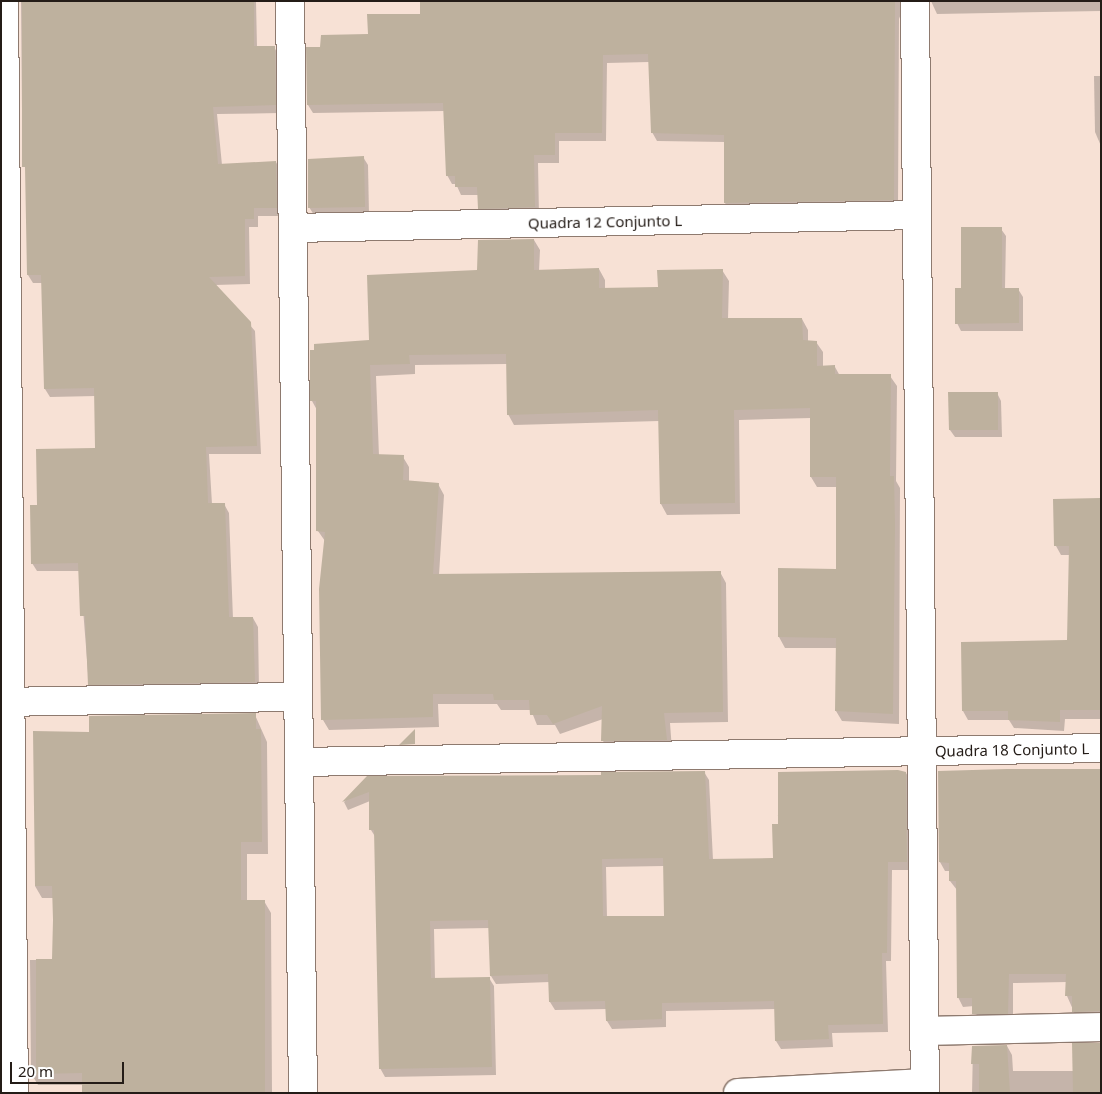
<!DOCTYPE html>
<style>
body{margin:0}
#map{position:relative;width:1102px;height:1094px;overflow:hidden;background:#f7e1d5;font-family:"Noto Sans",sans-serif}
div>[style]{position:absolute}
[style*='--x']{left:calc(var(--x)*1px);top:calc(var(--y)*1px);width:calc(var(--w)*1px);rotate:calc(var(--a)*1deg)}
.shadow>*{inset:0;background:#0003}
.building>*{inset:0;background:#beb19e}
.roads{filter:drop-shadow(1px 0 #8e7a6f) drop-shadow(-1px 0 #8e7a6f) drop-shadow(0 1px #8e7a6f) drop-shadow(0 -1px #8e7a6f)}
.minor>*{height:28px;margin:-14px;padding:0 14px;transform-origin:14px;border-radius:14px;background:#fff}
span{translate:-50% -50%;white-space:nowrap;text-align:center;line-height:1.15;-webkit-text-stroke:4px #fff;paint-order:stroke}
.street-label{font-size:15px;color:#241c17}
.frame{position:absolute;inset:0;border:2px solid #241c17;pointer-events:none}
.scale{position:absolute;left:10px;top:1062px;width:114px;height:22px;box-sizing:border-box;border:2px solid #241c17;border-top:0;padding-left:6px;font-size:15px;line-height:18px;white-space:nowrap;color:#241c17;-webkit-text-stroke:4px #fff;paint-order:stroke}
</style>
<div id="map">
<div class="shadow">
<div style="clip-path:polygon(21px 1px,256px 1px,257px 47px,274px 47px,279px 56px,280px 113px,217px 114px,222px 165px,276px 162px,280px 170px,281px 216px,258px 216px,258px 227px,249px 227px,250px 284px,215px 285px,255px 331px,261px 454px,209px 454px,212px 504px,224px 504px,229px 513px,233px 619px,253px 618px,258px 627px,259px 690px,94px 693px,89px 685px,80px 571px,37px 571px,32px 563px,38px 507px,97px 449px,96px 396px,50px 397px,45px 389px,43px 283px,33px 283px,28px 275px,27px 121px,22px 112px)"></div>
<div style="clip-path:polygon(421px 1px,906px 1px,899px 19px,898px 208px,730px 211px,725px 203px,725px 142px,657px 141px,652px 132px,649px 62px,607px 63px,606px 141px,559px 141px,559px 163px,538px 163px,539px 215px,484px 217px,479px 208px,479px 195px,461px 195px,456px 184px,452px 184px,447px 175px,445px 111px,313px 113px,308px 105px,322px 48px,369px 35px,421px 15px)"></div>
<div style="clip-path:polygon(931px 1px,1101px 1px,1101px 11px,937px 14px)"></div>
<div style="clip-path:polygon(1094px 76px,1101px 76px,1101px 146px,1095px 132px)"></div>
<div style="clip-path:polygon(363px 157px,368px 165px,369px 214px,314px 215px,309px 207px)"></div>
<div style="clip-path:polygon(1001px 229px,1006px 236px,1005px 289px,1018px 289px,1023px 297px,1023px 331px,961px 331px,957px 323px,962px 290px)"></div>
<div style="clip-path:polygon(534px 240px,540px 250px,539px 271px,599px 269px,605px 280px,605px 289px,659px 288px,722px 270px,729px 281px,728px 319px,802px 319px,808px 330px,808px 342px,816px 342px,823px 352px,823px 367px,835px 367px,840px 376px,890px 376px,897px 386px,896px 481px,900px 488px,899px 724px,842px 721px,836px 711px,837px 648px,785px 648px,779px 637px,837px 570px,837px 487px,817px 487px,811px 477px,811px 418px,739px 420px,740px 514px,667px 515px,661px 504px,659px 421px,514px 425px,508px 414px,507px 364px,415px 365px,415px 374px,376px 376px,379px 456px,403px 457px,409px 467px,409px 482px,438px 484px,444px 495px,439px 575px,720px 572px,726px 583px,728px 722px,670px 723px,672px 750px,609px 751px,603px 741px,603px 719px,560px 734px,555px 725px,537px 725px,531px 710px,501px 710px,497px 704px,438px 704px,439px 727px,329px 730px,323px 720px,325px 541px,318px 531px,317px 410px,312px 401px,371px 341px)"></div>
<div style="clip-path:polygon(997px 393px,1001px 401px,1002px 437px,955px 437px,950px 430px)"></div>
<div style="clip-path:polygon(1101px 499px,1101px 719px,1065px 719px,1064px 731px,1014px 728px,1009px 720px,968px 720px,963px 711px,1069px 641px,1070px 555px,1061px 555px,1056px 546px)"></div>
<div style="clip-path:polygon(255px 715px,267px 742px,268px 854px,247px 854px,247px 901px,264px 901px,271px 913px,272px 1093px,83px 1093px,83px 1085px,38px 1085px,31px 1073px,30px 960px,53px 960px,54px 898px,42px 898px,35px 886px,35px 732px,91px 733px)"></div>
<div style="clip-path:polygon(1101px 770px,1101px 1020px,1078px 1021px,1067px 996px,1067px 982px,1013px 983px,1013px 1022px,979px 1023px,974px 1006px,963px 1007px,958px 997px,957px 890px,950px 881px,950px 871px,945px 871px,940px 862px)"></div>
<div style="clip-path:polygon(evenodd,704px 772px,709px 780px,713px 860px,774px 859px,779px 825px,906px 773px,911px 781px,911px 870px,892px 870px,891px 961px,886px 961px,888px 1032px,832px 1033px,833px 1047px,781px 1049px,776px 1041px,776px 1009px,666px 1011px,666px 1027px,612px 1029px,607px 1021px,607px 1009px,555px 1010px,550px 1002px,550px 982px,496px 984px,491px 976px,490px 928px,434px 929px,435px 979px,489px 978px,494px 986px,496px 1075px,385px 1077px,380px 1068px,376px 838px,371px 830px,370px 801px,348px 810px,344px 802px,368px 778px,602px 777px,704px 772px,664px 866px,666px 917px,607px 918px,606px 867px,664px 866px)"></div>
<div style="clip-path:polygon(1007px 1046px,1012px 1055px,1013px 1071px,1074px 1071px,1101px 1093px,972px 1093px,973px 1047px)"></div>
</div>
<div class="building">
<div style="clip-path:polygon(22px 1px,254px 1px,254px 46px,275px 46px,276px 105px,213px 107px,218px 164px,276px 161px,277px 208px,254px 208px,254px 219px,245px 219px,245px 276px,209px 277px,251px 322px,257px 446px,206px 447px,208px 503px,225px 503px,229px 617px,253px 617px,255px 682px,88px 685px,85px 616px,80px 616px,78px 563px,31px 564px,30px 505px,37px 505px,36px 449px,95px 448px,94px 388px,44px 389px,41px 275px,27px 275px,25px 167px,22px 167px)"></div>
<div style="clip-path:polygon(420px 1px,895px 1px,894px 200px,724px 203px,724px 135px,651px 133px,648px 54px,603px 55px,602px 133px,555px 133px,555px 155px,534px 155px,535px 207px,478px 209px,477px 187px,455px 187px,455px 176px,446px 176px,443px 103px,307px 105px,306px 47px,320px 47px,321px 35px,368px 34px,367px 14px,420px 14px)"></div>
<div style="clip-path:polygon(364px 156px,365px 207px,308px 208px,308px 159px)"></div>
<div style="clip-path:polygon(961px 227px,1002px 227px,1002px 288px,1019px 288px,1019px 323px,955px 324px,955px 288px,961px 288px)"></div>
<div style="clip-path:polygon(534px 239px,534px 270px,599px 268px,599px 288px,658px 287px,657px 270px,723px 269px,722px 318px,802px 318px,803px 340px,817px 341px,817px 366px,835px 365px,835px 374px,891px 374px,890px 476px,894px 476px,895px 524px,893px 714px,835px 711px,836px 638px,778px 637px,778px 568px,836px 569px,836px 477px,810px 477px,810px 408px,734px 410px,735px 503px,660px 504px,658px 410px,507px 415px,506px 354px,409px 355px,410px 364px,370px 365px,373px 454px,404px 455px,403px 480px,439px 483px,433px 574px,721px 571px,723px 712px,664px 713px,667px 740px,601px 741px,602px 706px,553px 724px,547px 715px,530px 715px,529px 700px,494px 700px,493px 694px,433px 694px,433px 717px,321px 720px,319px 589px,325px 532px,316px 531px,316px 401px,310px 401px,310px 350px,314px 350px,314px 344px,369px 340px,367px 275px,477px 270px,478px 240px)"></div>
<div style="clip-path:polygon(948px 392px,998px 392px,998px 430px,949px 430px)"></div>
<div style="clip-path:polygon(1101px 498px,1101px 710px,1060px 710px,1060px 722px,1008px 720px,1008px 711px,962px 711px,961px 642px,1067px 640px,1069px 546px,1054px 546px,1053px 499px)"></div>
<div style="clip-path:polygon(256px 713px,256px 729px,261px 729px,262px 842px,241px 842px,241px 900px,265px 900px,265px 1093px,82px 1093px,82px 1073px,36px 1074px,36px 959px,52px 959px,53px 920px,52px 886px,35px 886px,33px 731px,89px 732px,89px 716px)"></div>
<div style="clip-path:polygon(415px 729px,415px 744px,399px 745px)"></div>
<div style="clip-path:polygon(1007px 769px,1101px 769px,1101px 1011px,1072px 1012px,1072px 996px,1065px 996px,1066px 974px,1009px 974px,1008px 1014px,972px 1014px,972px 998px,957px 998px,956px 881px,949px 881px,949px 863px,939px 862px,938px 771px)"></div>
<div style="clip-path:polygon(evenodd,898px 770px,906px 772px,907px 862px,888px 862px,887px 953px,882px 953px,883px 1024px,828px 1025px,829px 1039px,775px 1041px,774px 1001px,662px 1003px,662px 1019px,606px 1021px,605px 1001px,549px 1002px,548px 974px,490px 976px,488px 920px,430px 921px,431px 978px,490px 977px,492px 1067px,379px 1069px,374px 830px,369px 830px,369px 792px,342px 802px,367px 776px,601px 775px,601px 772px,705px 771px,709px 859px,773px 858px,772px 824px,778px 824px,778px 772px,898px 770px,663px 858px,664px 916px,603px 916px,602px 859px,663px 858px)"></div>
<div style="clip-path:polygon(1072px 1043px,1101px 1043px,1101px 1093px,1073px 1093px)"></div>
<div style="clip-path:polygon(1007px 1045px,1010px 1093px,979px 1093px,979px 1064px,971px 1064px,972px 1046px)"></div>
</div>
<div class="roads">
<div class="minor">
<div style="--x:4;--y:1;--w:1092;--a:89.48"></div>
<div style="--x:290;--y:1;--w:1092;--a:89.32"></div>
<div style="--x:915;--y:1;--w:1092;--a:89.48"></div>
<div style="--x:293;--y:228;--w:624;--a:-1.19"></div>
<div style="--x:1;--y:702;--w:297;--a:-1"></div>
<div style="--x:300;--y:762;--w:801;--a:-1"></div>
<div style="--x:926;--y:1031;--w:175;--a:-1.3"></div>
<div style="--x:738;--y:1093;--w:187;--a:-3.1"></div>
</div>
</div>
<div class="street-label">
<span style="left:605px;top:222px;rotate:-1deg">Quadra 12 Conjunto L</span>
<span style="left:1012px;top:750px;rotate:-1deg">Quadra 18 Conjunto L</span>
</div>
<div class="frame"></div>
<div class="scale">20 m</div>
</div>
